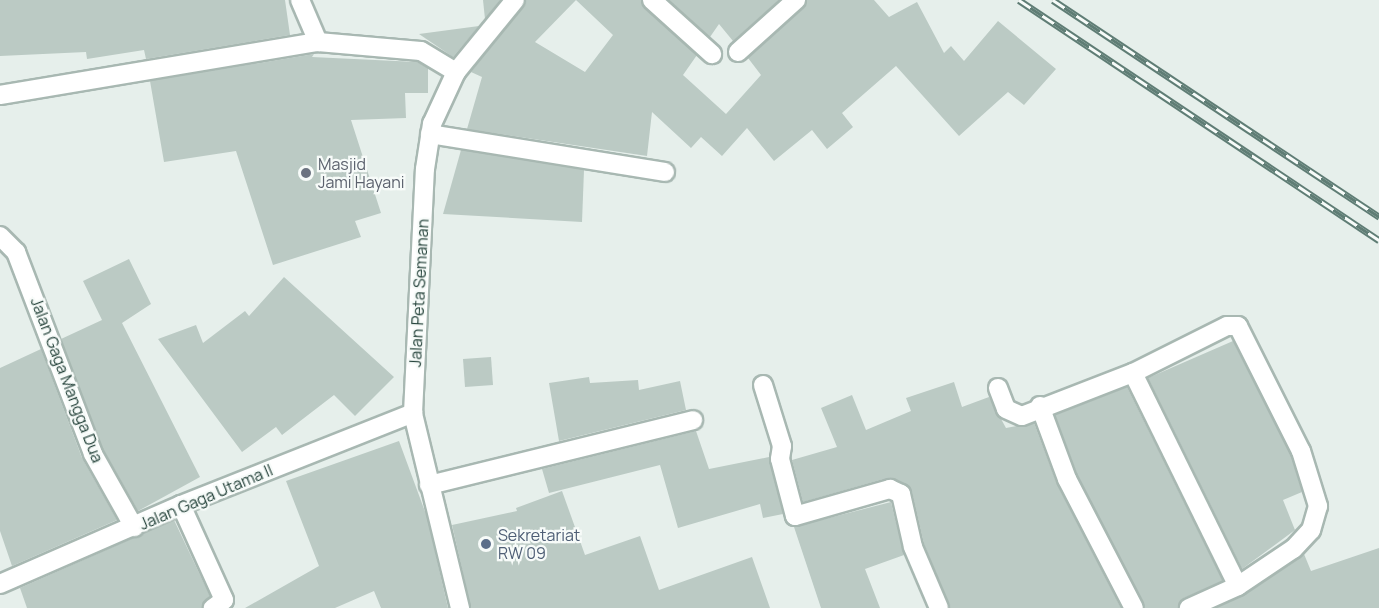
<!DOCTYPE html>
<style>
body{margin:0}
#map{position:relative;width:1379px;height:608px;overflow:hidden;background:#e6efeb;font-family:Manrope,sans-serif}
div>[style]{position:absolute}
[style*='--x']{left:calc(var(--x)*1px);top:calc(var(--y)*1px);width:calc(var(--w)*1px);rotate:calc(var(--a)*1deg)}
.building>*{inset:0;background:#bbcac4}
.roads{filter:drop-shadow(2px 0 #a8b8b2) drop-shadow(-2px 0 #a8b8b2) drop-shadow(0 2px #a8b8b2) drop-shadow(0 -2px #a8b8b2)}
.minor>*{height:18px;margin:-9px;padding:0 9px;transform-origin:9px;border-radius:9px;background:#fff}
.rail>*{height:7px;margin-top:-3.5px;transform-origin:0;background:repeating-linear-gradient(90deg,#f7fbf9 0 14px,#5f7d75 0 28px);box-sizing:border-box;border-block:2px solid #5f7d75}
.dots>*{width:16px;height:16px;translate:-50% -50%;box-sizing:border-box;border:3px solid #f7fbf9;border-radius:50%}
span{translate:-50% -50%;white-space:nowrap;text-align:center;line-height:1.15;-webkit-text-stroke:4.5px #f7fbf9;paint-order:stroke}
.worship-label{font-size:16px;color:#5b616d}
.left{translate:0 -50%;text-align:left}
.street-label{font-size:16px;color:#24423a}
.service-label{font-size:16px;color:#4e5e75}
</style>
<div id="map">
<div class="building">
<div style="clip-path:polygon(0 0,285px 0,290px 35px,146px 59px,144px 50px,87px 59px,86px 52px,0 56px)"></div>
<div style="clip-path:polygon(483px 0,500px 0,485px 19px)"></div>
<div style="clip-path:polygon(evenodd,526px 0,641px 0,644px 8px,697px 55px,683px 75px,726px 114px,761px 75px,748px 58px,804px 8px,807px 0,874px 0,889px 17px,917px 2px,944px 53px,951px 46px,964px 61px,998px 21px,1056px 69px,1024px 105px,1008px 92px,959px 136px,896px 66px,842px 113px,853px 127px,827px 149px,812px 130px,774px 161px,747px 128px,722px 156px,701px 137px,691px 148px,652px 112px,647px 156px,467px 129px,482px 77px,471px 72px,526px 0,576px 0,613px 35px,585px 72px,535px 42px,576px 0)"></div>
<div style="clip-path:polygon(669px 0,779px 0,733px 41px,719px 24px,710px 37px)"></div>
<div style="clip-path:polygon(479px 26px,453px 57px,419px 34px)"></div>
<div style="clip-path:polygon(314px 54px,312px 57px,417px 62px,428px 68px,428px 93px,405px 93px,406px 118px,351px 120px,381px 213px,355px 221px,361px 237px,273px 265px,236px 151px,164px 162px,150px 81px)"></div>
<div style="clip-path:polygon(461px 150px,584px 170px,582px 222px,443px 214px)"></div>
<div style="clip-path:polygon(129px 259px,151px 304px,122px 323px,200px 477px,138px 511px,103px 449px,61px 339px,102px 320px,83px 281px)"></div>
<div style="clip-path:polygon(284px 277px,394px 377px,355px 416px,334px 395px,282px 435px,276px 427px,242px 452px,158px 339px,196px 325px,203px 343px,245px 311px,249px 316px)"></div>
<div style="clip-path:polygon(1233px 341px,1291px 455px,1302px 492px,1283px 500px,1295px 530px,1242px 569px,1148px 378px)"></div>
<div style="clip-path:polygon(41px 349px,82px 458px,117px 520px,12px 566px,0 531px,0 368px)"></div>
<div style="clip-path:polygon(491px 357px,493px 385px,465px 387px,463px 359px)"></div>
<div style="clip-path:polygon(589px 377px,590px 383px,638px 380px,639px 390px,680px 381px,686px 410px,559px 441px,549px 383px)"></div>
<div style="clip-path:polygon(954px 382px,962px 407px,989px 397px,1006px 428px,1034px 423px,1057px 484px,1121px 608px,950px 608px,924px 544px,912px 492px,906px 484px,887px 478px,803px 502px,792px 460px,837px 447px,821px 408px,852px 395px,866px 430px,911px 411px,906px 398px)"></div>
<div style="clip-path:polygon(1127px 387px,1223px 581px,1184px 598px,1178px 608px,1145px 608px,1077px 474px,1055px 415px)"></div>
<div style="clip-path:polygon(696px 431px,709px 469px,769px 457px,783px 514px,763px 518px,760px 504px,678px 528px,660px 465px,549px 493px,542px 469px)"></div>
<div style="clip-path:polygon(399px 441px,427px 517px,448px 608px,381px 608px,374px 591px,335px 608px,245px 608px,319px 566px,286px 481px)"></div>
<div style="clip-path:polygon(562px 491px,585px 555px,640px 536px,659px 590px,752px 557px,770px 608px,471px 608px,452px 525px,517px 511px,516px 508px)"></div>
<div style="clip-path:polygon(891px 502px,904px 555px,865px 569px,880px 608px,821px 608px,794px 527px)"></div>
<div style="clip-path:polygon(174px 520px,210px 596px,202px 608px,27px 608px,20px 588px)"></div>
<div style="clip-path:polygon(1379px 548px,1379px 608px,1216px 608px,1244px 595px,1304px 554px,1311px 571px)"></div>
</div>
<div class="roads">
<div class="minor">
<div style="--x:300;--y:0;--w:46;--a:66.8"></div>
<div style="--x:652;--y:0;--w:81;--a:42"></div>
<div style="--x:738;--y:52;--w:78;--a:-41.9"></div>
<div style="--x:0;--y:95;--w:322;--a:-9.5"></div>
<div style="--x:318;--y:42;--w:103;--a:5"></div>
<div style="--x:421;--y:51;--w:41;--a:31"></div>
<div style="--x:430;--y:134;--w:238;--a:9.2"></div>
<div style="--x:0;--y:236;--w:23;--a:45"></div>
<div style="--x:16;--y:252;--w:216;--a:69.1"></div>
<div style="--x:93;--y:454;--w:84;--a:60.7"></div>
<div style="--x:1133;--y:373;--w:237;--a:63.8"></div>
<div style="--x:763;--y:385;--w:64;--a:72.7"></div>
<div style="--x:782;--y:446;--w:13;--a:99"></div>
<div style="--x:780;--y:459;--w:59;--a:75.3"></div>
<div style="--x:795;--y:516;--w:99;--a:-15.9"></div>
<div style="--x:890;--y:489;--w:12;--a:24"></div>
<div style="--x:901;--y:494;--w:54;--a:77.2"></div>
<div style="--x:913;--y:547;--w:66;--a:66.9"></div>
<div style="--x:998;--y:388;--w:22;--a:69"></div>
<div style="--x:1006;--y:409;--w:17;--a:24"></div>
<div style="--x:1022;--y:416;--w:119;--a:-21.2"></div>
<div style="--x:1133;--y:373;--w:105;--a:-26.6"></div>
<div style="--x:1227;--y:326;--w:11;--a:0"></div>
<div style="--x:1238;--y:326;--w:140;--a:63.3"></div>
<div style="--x:1301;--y:451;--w:58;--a:72.8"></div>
<div style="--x:1318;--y:506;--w:25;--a:106"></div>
<div style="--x:1311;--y:530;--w:26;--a:133"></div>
<div style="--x:1293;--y:549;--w:66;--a:146.1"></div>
<div style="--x:1238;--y:586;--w:54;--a:155.8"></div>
<div style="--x:1040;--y:406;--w:78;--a:69.7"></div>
<div style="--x:1067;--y:479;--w:145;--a:62.6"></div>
<div style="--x:429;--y:485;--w:272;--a:-13.8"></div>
<div style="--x:181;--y:505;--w:104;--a:65.6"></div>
<div style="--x:224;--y:600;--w:14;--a:144"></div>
<div style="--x:0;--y:584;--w:197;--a:-23.6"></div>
<div style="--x:181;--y:505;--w:250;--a:-21.6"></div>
<div style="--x:460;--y:608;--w:201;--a:-103.6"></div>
<div style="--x:413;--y:413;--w:244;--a:-87.2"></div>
<div style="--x:425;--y:169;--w:46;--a:-81.2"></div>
<div style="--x:432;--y:124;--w:57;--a:-65.2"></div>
<div style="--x:456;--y:72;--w:93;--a:-50.7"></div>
</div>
</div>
<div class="rail">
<div style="--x:1019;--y:0;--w:433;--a:33.7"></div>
<div style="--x:1053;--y:0;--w:392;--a:33.6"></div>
</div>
<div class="dots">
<div style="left:306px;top:173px;background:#6b7280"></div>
<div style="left:486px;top:544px;background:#5c6f8a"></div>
</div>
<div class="worship-label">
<span class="left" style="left:318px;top:173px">Masjid<br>Jami Hayani</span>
</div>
<div class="street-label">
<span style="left:419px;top:293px;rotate:-87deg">Jalan Peta Semanan</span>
<span style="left:67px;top:380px;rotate:69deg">Jalan Gaga Mangga Dua</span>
<span style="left:206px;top:497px;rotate:-23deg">Jalan Gaga Utama II</span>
</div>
<div class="service-label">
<span class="left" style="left:498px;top:544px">Sekretariat<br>RW 09</span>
</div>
</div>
